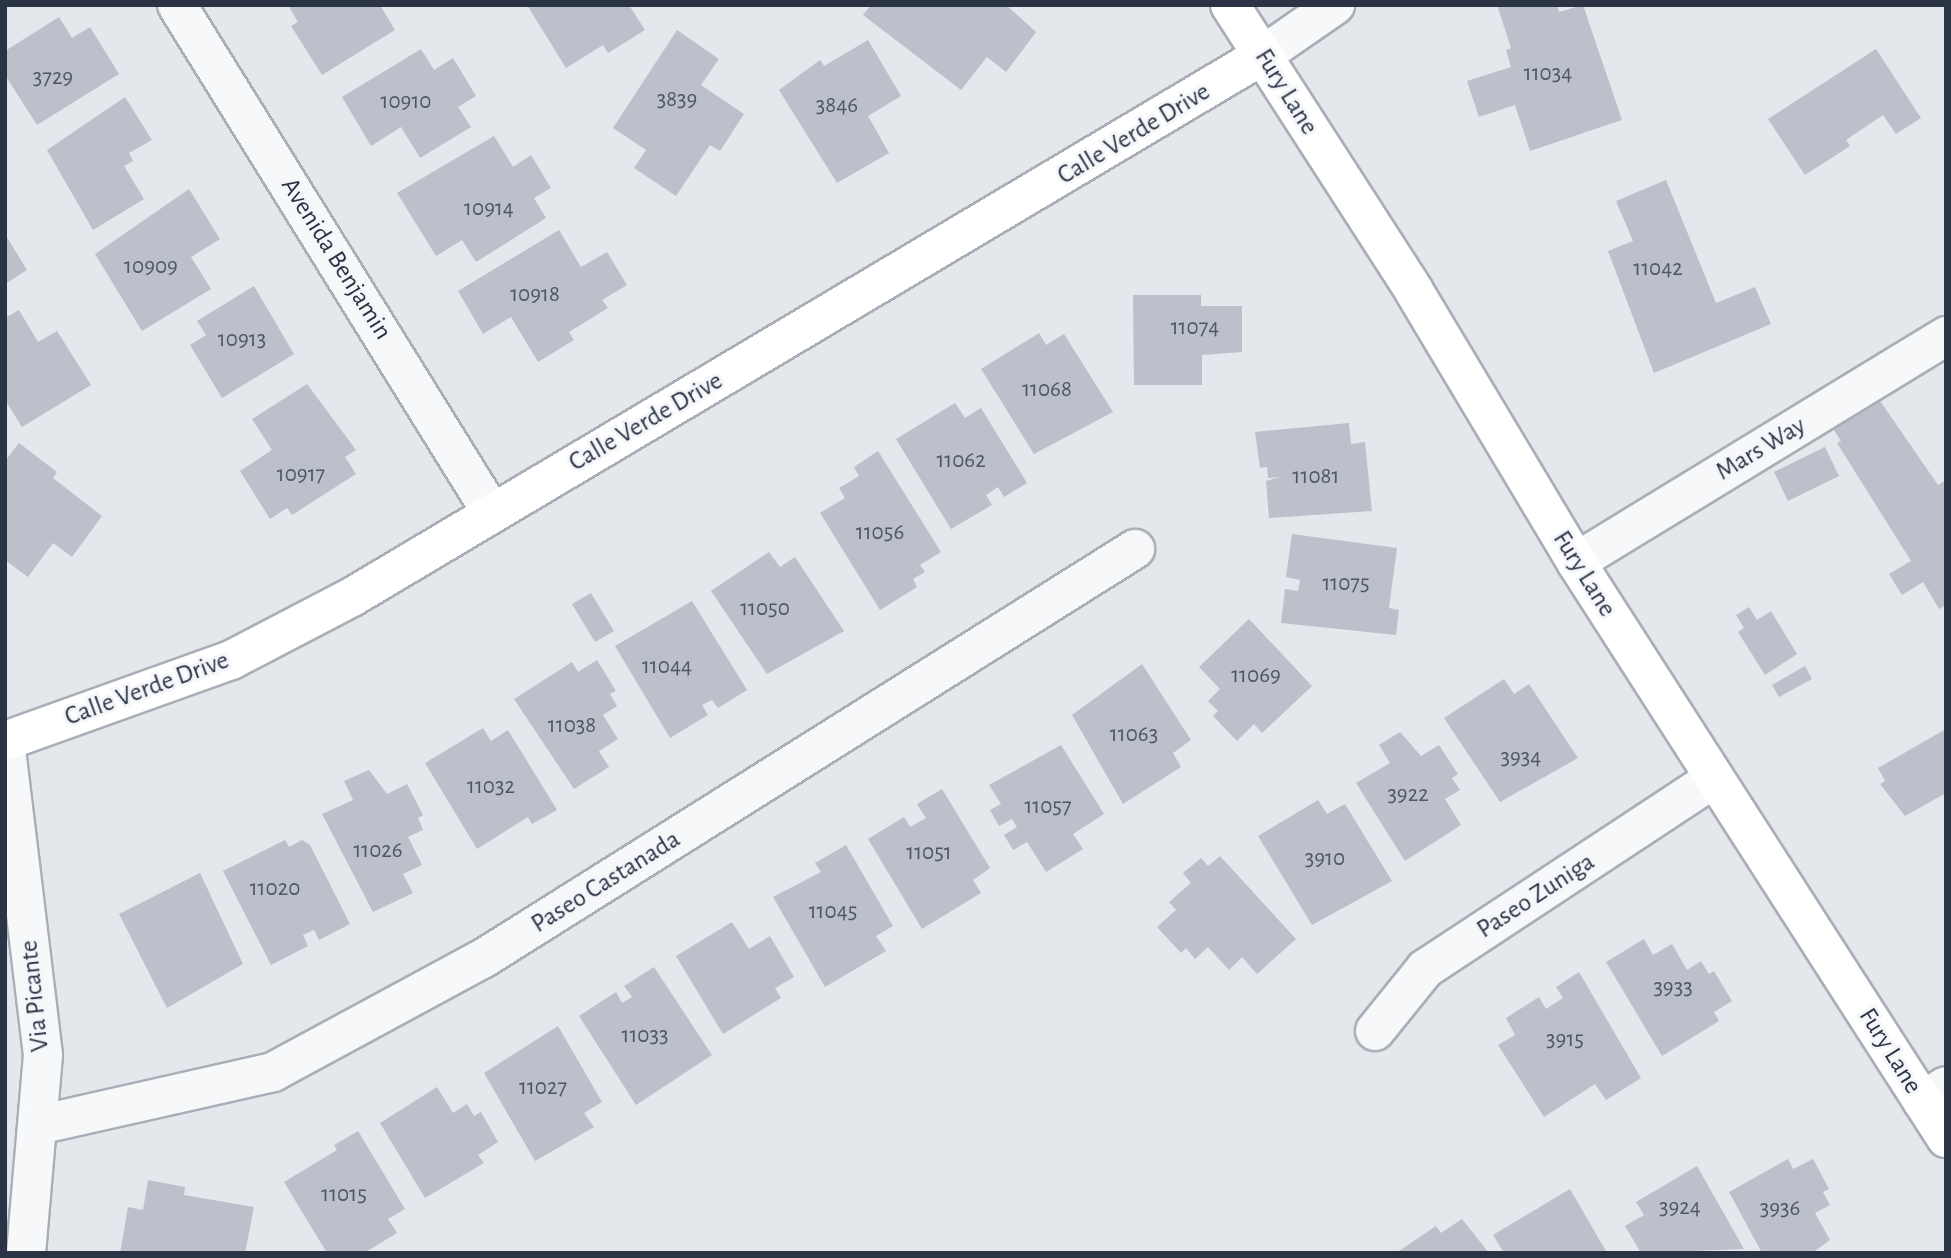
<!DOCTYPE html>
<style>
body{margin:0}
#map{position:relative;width:1951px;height:1258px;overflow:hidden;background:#e4e7ec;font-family:"Alegreya Sans",sans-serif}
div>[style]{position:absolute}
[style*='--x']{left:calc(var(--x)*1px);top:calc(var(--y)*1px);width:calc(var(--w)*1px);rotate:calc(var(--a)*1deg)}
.building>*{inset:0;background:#bbc0ca}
.roads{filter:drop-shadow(2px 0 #a9aeb7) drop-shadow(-2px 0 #a9aeb7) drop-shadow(0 2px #a9aeb7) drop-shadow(0 -2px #a9aeb7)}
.minor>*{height:38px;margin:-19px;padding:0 19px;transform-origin:19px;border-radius:19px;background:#f7f8fa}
.major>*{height:38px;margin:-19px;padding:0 19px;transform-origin:19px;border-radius:19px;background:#fff}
span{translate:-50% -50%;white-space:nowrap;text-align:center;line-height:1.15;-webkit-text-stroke:6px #f4f6f9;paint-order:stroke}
.number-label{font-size:23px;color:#4f5766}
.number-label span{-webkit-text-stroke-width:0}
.street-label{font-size:26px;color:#2b3445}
.frame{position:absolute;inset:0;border:7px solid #2b3445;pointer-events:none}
</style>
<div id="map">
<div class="building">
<div style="clip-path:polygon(288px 5px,380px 5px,395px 30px,322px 75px,291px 26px,298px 22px)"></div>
<div style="clip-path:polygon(527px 5px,629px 5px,645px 30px,608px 53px,603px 45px,566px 68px)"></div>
<div style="clip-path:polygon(871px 5px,1006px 5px,1036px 32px,1006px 72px,987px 57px,961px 90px,863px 15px)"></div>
<div style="clip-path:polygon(1497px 5px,1557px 5px,1559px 12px,1583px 5px,1622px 120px,1530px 151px,1515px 105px,1479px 117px,1467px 81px,1511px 67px,1506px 50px,1511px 48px)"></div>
<div style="clip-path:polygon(59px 17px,72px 38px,90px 27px,119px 74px,37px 125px,5px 75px,5px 51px)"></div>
<div style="clip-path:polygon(677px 30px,719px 59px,701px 85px,744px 114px,720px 151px,710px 145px,676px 196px,634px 168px,646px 150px,613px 128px)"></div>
<div style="clip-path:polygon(868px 40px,901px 96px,868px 116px,889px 153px,837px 183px,779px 90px,820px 60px,824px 66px)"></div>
<div style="clip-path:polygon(421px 49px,434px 70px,453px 58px,476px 96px,458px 107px,471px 127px,420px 158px,401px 127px,371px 146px,342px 97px)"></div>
<div style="clip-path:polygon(1876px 49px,1921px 118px,1896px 134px,1883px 115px,1846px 140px,1850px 146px,1805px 175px,1768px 119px)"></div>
<div style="clip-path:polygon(125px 97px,152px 140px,129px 153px,133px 161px,124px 166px,144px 199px,93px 230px,47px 150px)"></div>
<div style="clip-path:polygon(494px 136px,513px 167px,531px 155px,551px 188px,534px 198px,546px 218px,476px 262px,462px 240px,436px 256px,397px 193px)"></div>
<div style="clip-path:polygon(1666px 180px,1716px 303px,1755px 287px,1771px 324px,1654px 373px,1608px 251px,1633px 241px,1616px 201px)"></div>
<div style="clip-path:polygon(189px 189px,220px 239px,191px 257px,211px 289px,142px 331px,95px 254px)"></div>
<div style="clip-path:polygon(559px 230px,581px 267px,607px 252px,627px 285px,602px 300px,608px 308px,569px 332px,574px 340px,538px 362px,511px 317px,483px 334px,458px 291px)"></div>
<div style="clip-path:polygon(5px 234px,27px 270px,5px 284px)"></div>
<div style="clip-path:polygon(254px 286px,294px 354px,222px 398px,190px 345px,206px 335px,197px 321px)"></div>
<div style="clip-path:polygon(1133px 295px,1201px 295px,1201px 306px,1242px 306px,1242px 352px,1202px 355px,1202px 385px,1134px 385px)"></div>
<div style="clip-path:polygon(19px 310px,38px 342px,57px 331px,91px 385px,22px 427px,5px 400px,5px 318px)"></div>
<div style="clip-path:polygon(1039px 333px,1046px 345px,1064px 334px,1113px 412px,1034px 454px,981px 369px)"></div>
<div style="clip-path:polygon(307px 384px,356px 450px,345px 457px,356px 474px,292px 515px,287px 508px,270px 519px,240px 471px,272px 450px,252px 419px)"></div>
<div style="clip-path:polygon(1878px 398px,1938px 485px,1946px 480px,1946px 605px,1939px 609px,1923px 582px,1902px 595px,1889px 574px,1911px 561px,1837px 443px,1841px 441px,1832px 427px)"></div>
<div style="clip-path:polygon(955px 403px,965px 418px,981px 408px,1027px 483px,1004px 497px,998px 487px,986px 495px,992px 505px,951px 529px,896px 439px)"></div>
<div style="clip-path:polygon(1349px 423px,1351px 444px,1365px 442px,1372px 511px,1269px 518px,1266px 481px,1280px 477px,1268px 478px,1267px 467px,1260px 468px,1255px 432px)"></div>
<div style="clip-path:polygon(19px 443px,57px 472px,53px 478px,102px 516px,72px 557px,53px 543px,28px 577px,5px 560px,5px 461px)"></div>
<div style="clip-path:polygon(1825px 447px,1839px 476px,1788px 501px,1774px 472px)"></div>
<div style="clip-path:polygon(878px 451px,941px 552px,920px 565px,925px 572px,913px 579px,917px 587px,880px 610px,820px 513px,845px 498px,839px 488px,859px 476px,854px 467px)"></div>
<div style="clip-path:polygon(1292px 534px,1397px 548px,1389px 608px,1399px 610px,1396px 635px,1281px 623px,1285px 589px,1298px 591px,1300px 580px,1286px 577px)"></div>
<div style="clip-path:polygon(769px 552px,780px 567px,795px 557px,844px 631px,767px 674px,711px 591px)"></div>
<div style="clip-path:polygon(591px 593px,614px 631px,595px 642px,572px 604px)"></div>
<div style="clip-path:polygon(692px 601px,747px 690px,718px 708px,712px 700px,702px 705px,708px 715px,670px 738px,615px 646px)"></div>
<div style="clip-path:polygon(1749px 607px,1757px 620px,1771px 611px,1797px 654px,1765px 675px,1738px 632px,1744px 628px,1736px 615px)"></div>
<div style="clip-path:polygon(1249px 619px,1312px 686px,1262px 733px,1254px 724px,1237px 741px,1213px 716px,1218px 711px,1208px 701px,1220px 689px,1199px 667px)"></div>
<div style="clip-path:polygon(597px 660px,616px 691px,610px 694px,617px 706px,603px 715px,618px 739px,599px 751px,609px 767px,574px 789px,514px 699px,572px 662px,578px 672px)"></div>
<div style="clip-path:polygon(1142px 664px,1191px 740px,1173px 753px,1181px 767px,1123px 804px,1072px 715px)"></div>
<div style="clip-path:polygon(1805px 666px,1812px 679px,1779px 697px,1772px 685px)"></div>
<div style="clip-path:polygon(1504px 679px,1514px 694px,1529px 684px,1578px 758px,1500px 802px,1444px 718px)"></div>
<div style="clip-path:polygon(483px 728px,491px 741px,508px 730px,557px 810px,532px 824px,528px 817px,477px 849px,425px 763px)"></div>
<div style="clip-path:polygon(1946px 729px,1946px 793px,1905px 816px,1880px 784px,1885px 781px,1878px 768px)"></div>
<div style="clip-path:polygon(1400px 732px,1421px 756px,1439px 745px,1458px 774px,1452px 778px,1460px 790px,1445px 799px,1461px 825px,1405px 861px,1356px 783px,1390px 763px,1379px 745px)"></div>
<div style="clip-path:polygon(1061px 745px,1104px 814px,1073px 834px,1083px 849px,1046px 872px,1027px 842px,1013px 850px,1004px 835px,1017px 827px,1012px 819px,999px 826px,990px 810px,1001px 804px,989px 785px)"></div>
<div style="clip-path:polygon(369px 770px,387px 794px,407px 784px,423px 815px,418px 818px,423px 830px,408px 837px,422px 865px,403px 874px,413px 893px,373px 912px,322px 814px,353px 800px,344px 781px)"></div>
<div style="clip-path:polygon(942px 789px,990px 868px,973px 880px,981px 893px,922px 929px,868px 839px,904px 817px,910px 827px,926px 818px,917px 804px)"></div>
<div style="clip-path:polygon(1318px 800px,1327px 814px,1345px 804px,1392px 881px,1312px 925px,1258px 836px)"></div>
<div style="clip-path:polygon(285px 840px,289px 847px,302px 840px,310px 845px,350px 924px,319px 940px,314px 930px,303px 935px,308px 946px,271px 965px,223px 871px)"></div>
<div style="clip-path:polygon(846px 845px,893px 926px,876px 936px,886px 951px,825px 987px,773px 897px,821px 872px,815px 863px)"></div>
<div style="clip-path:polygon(1220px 856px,1296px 939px,1257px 974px,1242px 957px,1229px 970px,1208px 947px,1195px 959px,1186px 948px,1181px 953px,1157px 927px,1176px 910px,1169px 902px,1191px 883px,1183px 873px,1201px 858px,1208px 866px)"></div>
<div style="clip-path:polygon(200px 873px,243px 964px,167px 1008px,119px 914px)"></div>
<div style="clip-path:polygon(732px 922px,749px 949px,770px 936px,794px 977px,775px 988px,781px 998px,723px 1034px,676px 956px)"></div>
<div style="clip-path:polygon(1644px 939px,1653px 955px,1672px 944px,1687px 970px,1701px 961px,1709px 974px,1714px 971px,1732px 1001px,1714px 1012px,1719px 1021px,1662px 1056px,1606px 962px)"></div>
<div style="clip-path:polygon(654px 967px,712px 1055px,636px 1105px,579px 1016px,616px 992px,622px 1003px,632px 997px,624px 986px)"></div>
<div style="clip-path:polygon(1579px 972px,1641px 1078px,1606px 1100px,1595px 1084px,1544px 1117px,1498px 1045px,1515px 1035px,1506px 1018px,1539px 997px,1546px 1009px,1563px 998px,1556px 987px)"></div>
<div style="clip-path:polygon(558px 1026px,602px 1102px,584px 1113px,594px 1127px,535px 1161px,484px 1073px)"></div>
<div style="clip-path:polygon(437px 1087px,453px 1113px,467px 1104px,474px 1116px,481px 1112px,498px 1142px,478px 1155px,484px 1163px,425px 1198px,380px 1123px)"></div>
<div style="clip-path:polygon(358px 1131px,405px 1209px,388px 1219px,397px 1233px,364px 1253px,327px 1253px,284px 1182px,337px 1150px,334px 1145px)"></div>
<div style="clip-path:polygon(1788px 1159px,1793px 1169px,1813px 1159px,1829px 1189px,1823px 1192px,1830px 1205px,1815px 1213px,1830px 1240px,1812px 1253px,1762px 1253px,1729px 1192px)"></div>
<div style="clip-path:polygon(1697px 1166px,1744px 1249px,1641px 1253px,1625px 1226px,1644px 1215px,1636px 1202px)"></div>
<div style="clip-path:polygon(148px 1180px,185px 1187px,184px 1195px,254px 1207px,245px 1253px,120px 1253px,128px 1207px,143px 1210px)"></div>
<div style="clip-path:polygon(1570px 1189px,1607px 1253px,1504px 1253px,1493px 1235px)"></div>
<div style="clip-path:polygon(1462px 1219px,1489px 1253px,1396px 1253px,1436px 1226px,1441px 1233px)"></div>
</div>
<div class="roads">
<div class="minor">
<div style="--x:177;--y:5;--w:598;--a:58.2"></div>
<div style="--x:1263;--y:55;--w:88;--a:-34.8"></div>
<div style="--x:1576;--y:562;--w:434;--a:-31.4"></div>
<div style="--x:5;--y:741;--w:316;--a:83.1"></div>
<div style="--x:43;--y:1055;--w:199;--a:94.9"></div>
<div style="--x:1375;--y:1031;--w:80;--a:-51.1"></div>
<div style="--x:1425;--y:969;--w:345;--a:-33.4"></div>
<div style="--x:1922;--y:1101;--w:28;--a:-32"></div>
<div style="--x:38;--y:1125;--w:241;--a:-12.7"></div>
<div style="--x:273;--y:1072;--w:240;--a:-28.4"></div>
<div style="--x:484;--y:958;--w:769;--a:-32.14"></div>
</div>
<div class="major">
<div style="--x:1230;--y:5;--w:340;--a:57.2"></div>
<div style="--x:1414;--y:291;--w:316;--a:59.1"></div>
<div style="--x:1576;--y:562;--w:685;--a:57.28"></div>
<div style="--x:5;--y:741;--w:240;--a:-19.7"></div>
<div style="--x:231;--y:660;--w:136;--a:-27.5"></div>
<div style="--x:352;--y:597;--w:1060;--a:-30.75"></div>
</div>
</div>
<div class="number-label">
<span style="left:1548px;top:74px">11034</span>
<span style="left:53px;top:78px">3729</span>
<span style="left:677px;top:100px">3839</span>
<span style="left:406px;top:102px">10910</span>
<span style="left:837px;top:106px">3846</span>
<span style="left:489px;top:209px">10914</span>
<span style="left:151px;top:267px">10909</span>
<span style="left:1658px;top:269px">11042</span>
<span style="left:535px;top:295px">10918</span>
<span style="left:1195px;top:328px">11074</span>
<span style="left:242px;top:340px">10913</span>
<span style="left:1047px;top:390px">11068</span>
<span style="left:961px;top:461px">11062</span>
<span style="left:301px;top:475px">10917</span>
<span style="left:1316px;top:477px">11081</span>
<span style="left:880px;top:533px">11056</span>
<span style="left:1346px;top:584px">11075</span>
<span style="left:765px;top:609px">11050</span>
<span style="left:667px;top:667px">11044</span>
<span style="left:1256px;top:676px">11069</span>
<span style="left:572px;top:726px">11038</span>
<span style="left:1134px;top:735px">11063</span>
<span style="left:1521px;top:758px">3934</span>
<span style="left:491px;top:787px">11032</span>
<span style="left:1408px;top:795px">3922</span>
<span style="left:1048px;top:807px">11057</span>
<span style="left:378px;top:851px">11026</span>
<span style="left:929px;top:853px">11051</span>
<span style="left:1325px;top:859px">3910</span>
<span style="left:275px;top:889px">11020</span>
<span style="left:833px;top:912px">11045</span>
<span style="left:1673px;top:988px">3933</span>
<span style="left:645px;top:1036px">11033</span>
<span style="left:1565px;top:1040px">3915</span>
<span style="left:543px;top:1088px">11027</span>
<span style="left:344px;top:1195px">11015</span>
<span style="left:1680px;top:1208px">3924</span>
<span style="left:1780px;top:1209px">3936</span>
</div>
<div class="street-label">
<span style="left:1286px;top:92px;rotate:58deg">Fury Lane</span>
<span style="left:1134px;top:134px;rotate:-31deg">Calle Verde Drive</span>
<span style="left:336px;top:259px;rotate:58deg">Avenida Benjamin</span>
<span style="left:646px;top:422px;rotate:-30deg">Calle Verde Drive</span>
<span style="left:1761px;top:449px;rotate:-31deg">Mars Way</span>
<span style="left:1584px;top:574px;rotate:58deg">Fury Lane</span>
<span style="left:147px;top:689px;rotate:-20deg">Calle Verde Drive</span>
<span style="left:606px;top:882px;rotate:-32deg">Paseo Castanada</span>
<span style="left:1536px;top:896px;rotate:-33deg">Paseo Zuniga</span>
<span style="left:35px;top:996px;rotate:-96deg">Via Picante</span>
<span style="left:1890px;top:1051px;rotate:58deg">Fury Lane</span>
</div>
<div class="frame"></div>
</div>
